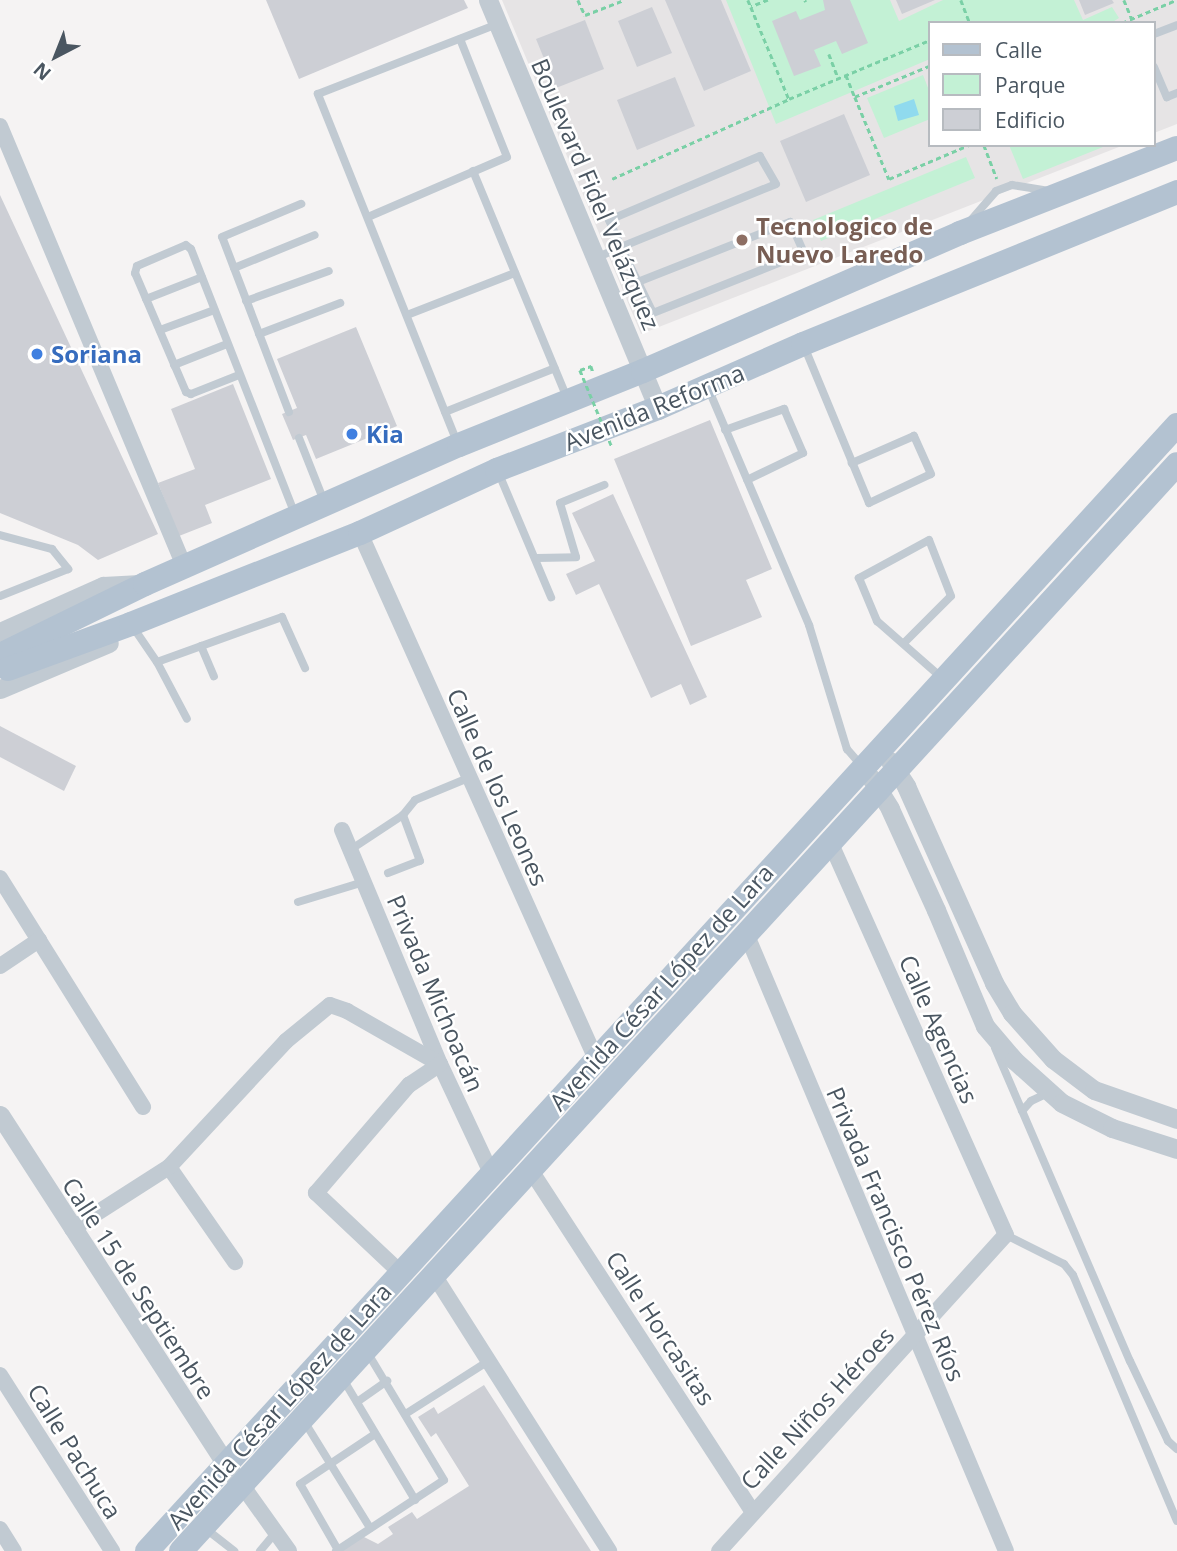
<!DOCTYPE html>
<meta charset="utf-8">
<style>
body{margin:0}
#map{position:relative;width:1177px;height:1551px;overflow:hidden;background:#f5f3f3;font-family:"Open Sans",sans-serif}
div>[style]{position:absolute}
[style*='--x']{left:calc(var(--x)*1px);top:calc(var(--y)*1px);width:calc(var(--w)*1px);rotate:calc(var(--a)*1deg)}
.education>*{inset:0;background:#e6e4e5}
.green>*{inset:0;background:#c3f1d5}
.water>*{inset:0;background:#90daee}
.building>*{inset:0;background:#cdcfd5}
.path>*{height:2.5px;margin-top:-1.25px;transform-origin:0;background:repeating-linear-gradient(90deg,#7ad0a6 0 5px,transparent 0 8.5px)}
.service>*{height:8px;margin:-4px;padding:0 4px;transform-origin:4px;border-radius:4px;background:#c1cad2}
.minor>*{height:16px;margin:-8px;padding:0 8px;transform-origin:8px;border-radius:8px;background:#c1cad2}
.tertiary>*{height:19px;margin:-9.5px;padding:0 9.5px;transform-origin:9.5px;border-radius:9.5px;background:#c1cad2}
.primary>*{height:24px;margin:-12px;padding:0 12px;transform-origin:12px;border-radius:12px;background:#b3c2d1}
.path-bridge>*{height:2.5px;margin-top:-1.25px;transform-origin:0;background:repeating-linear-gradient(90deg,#7ad0a6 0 5px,transparent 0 8.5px)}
.dots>*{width:19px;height:19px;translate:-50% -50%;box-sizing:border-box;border:4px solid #fff;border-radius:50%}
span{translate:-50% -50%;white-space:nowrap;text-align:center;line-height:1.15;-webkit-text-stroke:5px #fff;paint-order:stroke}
.street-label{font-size:24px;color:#4a5661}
.education-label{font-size:24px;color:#785e54;font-weight:700}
.left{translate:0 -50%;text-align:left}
.shop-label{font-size:24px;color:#366cbe;font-weight:700}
.legend{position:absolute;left:928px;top:21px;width:228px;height:126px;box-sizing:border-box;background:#fff;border:2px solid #b7bbc0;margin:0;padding:9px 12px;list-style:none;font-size:21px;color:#4a5661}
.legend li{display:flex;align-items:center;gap:14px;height:35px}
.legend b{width:35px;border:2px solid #b7bbc0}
.north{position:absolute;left:21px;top:21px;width:70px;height:70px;-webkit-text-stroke:5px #fff;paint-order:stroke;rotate:222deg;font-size:19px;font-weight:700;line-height:28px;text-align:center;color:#4a5661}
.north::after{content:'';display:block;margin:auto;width:24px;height:32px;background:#4a5661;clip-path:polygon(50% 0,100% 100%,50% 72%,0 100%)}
</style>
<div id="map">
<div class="education">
<div style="clip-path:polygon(502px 0,1177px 0,1177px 124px,1154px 133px,1154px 23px,930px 23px,930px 145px,1124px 145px,641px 334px)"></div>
</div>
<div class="green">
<div style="clip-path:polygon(726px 0,890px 0,899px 21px,943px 0,1074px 0,1083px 20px,1112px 7px,1119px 18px,1111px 23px,930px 23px,930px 59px,776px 124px)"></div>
<div style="clip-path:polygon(923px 75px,930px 93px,930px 119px,884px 138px,867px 98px)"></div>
<div style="clip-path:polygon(1009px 145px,1108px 145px,1023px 179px)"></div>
<div style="clip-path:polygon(966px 157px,975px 178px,821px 241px,813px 220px)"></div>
</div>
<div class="water">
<div style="clip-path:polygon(914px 99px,919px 115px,898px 121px,894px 106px)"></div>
</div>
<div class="building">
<div style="clip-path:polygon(266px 0,464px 0,468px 8px,299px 79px)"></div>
<div style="clip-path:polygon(665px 0,721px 0,751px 71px,704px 91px)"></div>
<div style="clip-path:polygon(823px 0,850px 0,868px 43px,842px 54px,836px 41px,814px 50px,821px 66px,794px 76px,772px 21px,796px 11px,800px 20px,825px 10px)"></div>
<div style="clip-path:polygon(896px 0,935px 0,902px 14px)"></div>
<div style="clip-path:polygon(1079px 0,1112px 0,1114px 3px,1085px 15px)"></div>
<div style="clip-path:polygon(652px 7px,672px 53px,637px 67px,618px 21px)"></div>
<div style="clip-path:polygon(585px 20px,604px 69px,556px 88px,536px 39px)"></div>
<div style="clip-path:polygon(675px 77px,695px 126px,637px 150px,617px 100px)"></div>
<div style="clip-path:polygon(844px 114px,870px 175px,806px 202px,780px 141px)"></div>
<div style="clip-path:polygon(0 195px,158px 534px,98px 560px,78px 545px,0 513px)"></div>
<div style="clip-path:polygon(356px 327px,397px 426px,316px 459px,306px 435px,293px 440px,282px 414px,297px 408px,277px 359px)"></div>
<div style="clip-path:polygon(233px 384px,271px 479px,205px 505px,212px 523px,179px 536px,158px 483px,195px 469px,171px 409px)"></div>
<div style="clip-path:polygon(710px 420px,772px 569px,746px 580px,762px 617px,691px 646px,614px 459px)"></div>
<div style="clip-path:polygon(613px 494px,707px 697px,690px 705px,681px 684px,651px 698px,599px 584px,576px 595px,566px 574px,595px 561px,572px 513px)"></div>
<div style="clip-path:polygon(0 726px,76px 766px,64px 791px,0 757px)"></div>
<div style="clip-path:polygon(484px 1385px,591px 1551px,342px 1551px,360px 1535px,378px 1544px,393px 1534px,388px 1527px,412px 1512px,417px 1519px,469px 1486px,436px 1433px,431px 1437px,418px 1417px,434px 1407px,438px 1414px)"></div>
</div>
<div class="path">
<div style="--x:578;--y:0;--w:17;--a:65"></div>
<div style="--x:585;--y:15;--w:42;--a:-21"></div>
<div style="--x:748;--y:0;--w:8;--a:67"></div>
<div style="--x:768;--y:0;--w:18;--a:158"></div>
<div style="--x:751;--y:7;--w:100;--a:67.6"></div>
<div style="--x:789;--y:99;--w:153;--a:-22.7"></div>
<div style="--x:805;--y:0;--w:2;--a:63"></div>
<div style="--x:961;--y:0;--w:25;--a:69"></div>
<div style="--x:1124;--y:0;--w:21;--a:67"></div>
<div style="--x:1122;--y:23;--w:59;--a:-23.1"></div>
<div style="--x:829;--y:54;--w:26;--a:69"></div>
<div style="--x:930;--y:66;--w:81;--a:157.5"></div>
<div style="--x:855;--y:97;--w:89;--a:67.5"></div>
<div style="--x:889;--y:179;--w:87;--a:-23"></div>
<div style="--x:846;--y:75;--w:24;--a:68"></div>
<div style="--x:984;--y:145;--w:36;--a:69"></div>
<div style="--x:612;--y:179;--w:194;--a:-24.3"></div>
<div style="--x:580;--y:370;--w:12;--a:-20"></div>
<div style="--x:591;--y:366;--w:6;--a:72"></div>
</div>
<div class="service">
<div style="--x:1154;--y:34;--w:25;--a:-21"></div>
<div style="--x:1154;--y:67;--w:33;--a:67"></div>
<div style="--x:1167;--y:97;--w:11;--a:-22"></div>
<div style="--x:473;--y:171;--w:246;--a:67.5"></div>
<div style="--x:368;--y:217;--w:151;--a:-23.3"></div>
<div style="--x:507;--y:157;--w:127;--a:-111.7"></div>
<div style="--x:971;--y:220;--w:38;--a:-49"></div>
<div style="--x:996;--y:191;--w:17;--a:-21"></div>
<div style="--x:1012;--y:185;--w:36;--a:9"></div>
<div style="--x:596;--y:258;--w:27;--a:-24"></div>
<div style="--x:621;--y:247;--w:167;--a:-22.1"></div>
<div style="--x:776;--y:184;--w:32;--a:-120"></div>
<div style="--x:760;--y:156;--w:164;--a:157"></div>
<div style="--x:609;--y:220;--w:30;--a:66"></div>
<div style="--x:621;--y:247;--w:73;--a:64.1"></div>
<div style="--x:653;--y:313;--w:162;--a:-21.7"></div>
<div style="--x:804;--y:253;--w:34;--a:-114"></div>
<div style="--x:790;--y:222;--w:163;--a:158.5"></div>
<div style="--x:234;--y:268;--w:87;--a:-22.2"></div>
<div style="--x:146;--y:299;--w:60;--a:-21.4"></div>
<div style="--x:246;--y:301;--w:88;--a:-19.9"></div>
<div style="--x:407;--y:315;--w:116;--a:-21.3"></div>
<div style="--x:160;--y:330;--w:58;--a:-20.3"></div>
<div style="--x:259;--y:334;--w:87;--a:-20.9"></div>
<div style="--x:804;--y:346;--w:170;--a:67.5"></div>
<div style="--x:869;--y:503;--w:68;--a:-25.1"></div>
<div style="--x:931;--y:474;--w:42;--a:-114.1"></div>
<div style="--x:914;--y:436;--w:68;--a:156.5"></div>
<div style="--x:174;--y:365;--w:57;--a:-21.6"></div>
<div style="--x:239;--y:375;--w:52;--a:158.4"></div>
<div style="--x:191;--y:394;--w:5;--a:-158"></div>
<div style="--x:186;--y:392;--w:129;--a:-113.2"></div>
<div style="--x:135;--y:273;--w:7;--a:-74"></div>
<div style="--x:137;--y:266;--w:53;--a:-23.2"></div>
<div style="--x:186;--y:245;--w:6;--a:39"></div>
<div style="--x:191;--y:249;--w:285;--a:68.6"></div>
<div style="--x:708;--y:388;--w:258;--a:66.9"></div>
<div style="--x:809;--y:625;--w:130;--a:73"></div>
<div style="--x:847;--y:749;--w:20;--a:49"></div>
<div style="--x:289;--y:412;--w:187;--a:-110.9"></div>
<div style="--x:222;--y:237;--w:86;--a:-22.7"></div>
<div style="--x:445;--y:412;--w:118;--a:-21.8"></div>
<div style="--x:725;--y:430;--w:63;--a:-19.6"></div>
<div style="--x:784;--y:409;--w:48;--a:66.6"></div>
<div style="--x:803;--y:453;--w:62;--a:154.3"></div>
<div style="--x:299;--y:438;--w:68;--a:68.4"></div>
<div style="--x:457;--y:442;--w:375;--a:-111.8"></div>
<div style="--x:318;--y:94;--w:193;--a:-21.3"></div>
<div style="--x:499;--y:474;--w:134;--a:67.1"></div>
<div style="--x:0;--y:535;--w:54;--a:15.1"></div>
<div style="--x:52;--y:549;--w:26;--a:51"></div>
<div style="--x:68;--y:569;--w:73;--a:158.3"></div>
<div style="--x:537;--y:558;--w:39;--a:-1"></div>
<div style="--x:576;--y:557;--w:56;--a:-106.5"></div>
<div style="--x:560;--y:503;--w:48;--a:-22.2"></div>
<div style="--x:133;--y:627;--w:42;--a:55.6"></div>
<div style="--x:157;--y:662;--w:64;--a:62.2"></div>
<div style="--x:904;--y:643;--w:66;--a:-45"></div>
<div style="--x:951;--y:596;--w:60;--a:-111.4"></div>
<div style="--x:929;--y:540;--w:80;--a:151.5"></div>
<div style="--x:859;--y:578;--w:47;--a:67.3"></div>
<div style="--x:877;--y:621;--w:86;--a:41.2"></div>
<div style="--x:201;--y:646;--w:33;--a:67"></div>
<div style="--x:157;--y:662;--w:133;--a:-19.8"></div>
<div style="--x:282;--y:617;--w:56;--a:65.7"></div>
<div style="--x:350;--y:850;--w:64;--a:-33.4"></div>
<div style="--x:403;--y:815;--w:19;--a:-51"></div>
<div style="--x:415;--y:800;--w:57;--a:-22.5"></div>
<div style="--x:388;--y:873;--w:34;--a:-21"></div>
<div style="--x:420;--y:861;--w:49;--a:-110.3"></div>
<div style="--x:298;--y:902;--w:69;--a:-16.9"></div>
<div style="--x:995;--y:1048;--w:341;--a:66.7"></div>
<div style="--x:1130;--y:1361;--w:89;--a:64.6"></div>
<div style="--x:1168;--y:1441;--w:12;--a:42"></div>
<div style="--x:1022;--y:1111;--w:13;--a:-48"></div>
<div style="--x:1031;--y:1101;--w:19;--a:-25"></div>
<div style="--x:1006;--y:1235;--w:65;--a:26.6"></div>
<div style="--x:1064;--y:1264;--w:14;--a:51"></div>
<div style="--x:1073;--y:1275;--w:267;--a:67.1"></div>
<div style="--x:343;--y:1379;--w:141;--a:59.2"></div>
<div style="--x:357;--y:1402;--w:37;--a:-35"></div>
<div style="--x:407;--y:1413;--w:95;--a:-32.5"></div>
<div style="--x:304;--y:1421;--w:126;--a:58.3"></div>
<div style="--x:206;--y:1529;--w:36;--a:38"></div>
<div style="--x:338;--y:1550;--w:76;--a:-119.9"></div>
<div style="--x:300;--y:1484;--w:90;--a:-33.7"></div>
<div style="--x:260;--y:1551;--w:25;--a:-50"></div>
<div style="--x:336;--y:1551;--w:129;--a:-33.3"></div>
<div style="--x:444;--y:1480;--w:149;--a:-121"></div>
</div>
<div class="minor">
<div style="--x:0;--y:126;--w:477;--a:67.3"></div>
<div style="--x:360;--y:533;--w:577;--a:65.84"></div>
<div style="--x:342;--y:830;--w:254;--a:67.3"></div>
<div style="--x:440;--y:1064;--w:120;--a:64.9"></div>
<div style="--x:0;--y:878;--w:270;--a:58"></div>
<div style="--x:746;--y:933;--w:670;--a:67.18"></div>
<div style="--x:0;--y:966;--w:47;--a:-33.7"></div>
<div style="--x:169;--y:1167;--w:116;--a:55.2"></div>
<div style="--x:530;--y:1169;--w:409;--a:57"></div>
<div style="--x:72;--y:1229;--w:115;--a:-32.6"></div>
<div style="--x:169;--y:1167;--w:172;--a:-47.1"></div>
<div style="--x:286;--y:1041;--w:57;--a:-39.3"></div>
<div style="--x:330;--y:1005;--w:18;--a:19"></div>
<div style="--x:347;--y:1011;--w:107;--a:29.7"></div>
<div style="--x:401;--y:1273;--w:117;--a:-136.7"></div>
<div style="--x:316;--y:1193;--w:143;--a:-49.3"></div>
<div style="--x:409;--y:1085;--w:37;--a:-34"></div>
<div style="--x:434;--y:1275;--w:327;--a:57.6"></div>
<div style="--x:0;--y:1375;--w:209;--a:57.5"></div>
<div style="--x:242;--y:1485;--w:81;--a:54.5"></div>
<div style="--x:0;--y:1529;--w:26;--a:58"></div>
<div style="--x:719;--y:1551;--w:427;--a:-47.8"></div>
<div style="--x:1006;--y:1235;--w:432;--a:-114.1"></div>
</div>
<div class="tertiary">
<div style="--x:488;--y:0;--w:442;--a:67.4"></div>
<div style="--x:0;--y:632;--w:113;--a:-24.1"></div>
<div style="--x:103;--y:586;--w:37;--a:-3"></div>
<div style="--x:0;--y:689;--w:118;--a:-22.9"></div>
<div style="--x:890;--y:761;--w:30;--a:57"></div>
<div style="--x:906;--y:786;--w:216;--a:65.9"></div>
<div style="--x:994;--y:983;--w:35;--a:59"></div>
<div style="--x:1012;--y:1013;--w:62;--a:48.3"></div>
<div style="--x:1053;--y:1059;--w:51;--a:37.1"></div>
<div style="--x:1094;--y:1090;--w:88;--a:19.3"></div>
<div style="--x:871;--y:778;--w:36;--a:58"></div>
<div style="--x:890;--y:809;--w:111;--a:65.5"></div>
<div style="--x:936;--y:910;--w:126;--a:67.1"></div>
<div style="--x:985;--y:1026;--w:45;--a:49.5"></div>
<div style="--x:1014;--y:1060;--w:64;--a:41.9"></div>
<div style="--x:1062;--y:1103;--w:56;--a:26.6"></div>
<div style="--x:1112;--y:1128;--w:68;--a:17.9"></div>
<div style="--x:0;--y:1115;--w:429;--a:57.1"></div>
</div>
<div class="primary">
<div style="--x:0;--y:655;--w:161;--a:-26.1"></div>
<div style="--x:145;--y:584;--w:343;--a:-23.9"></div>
<div style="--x:459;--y:445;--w:198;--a:-21.9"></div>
<div style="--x:643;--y:371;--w:346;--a:-23.5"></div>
<div style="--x:960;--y:233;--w:233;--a:-21.4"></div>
<div style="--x:8;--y:669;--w:131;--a:-20.1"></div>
<div style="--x:131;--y:624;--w:246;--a:-21.7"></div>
<div style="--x:360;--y:533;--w:151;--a:-24.7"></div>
<div style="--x:497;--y:470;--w:173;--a:-21.1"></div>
<div style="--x:658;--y:408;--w:158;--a:-23.8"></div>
<div style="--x:803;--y:344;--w:404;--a:-22.1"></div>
<div style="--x:147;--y:1551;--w:1526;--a:-47.55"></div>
<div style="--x:181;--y:1551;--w:1474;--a:-47.5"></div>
</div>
<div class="path-bridge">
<div style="--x:580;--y:370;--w:83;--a:67.4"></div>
</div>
<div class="dots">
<div style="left:742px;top:240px;background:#8d6e63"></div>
<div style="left:37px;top:354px;background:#3f7fe0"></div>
<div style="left:352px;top:434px;background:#3f7fe0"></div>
</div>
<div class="street-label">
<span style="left:596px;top:194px;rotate:67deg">Boulevard Fidel Velázquez</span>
<span style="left:654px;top:407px;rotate:-22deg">Avenida Reforma</span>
<span style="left:498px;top:787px;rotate:66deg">Calle de los Leones</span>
<span style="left:661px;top:987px;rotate:-48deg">Avenida César López de Lara</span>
<span style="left:436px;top:993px;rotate:67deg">Privada Michoacán</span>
<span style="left:939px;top:1029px;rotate:66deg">Calle Agencias</span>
<span style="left:896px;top:1234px;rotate:67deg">Privada Francisco Pérez Ríos</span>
<span style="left:139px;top:1288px;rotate:57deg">Calle 15 de Septiembre</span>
<span style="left:661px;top:1328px;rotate:57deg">Calle Horcasitas</span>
<span style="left:279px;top:1406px;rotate:-48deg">Avenida César López de Lara</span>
<span style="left:817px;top:1408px;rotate:-47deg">Calle Niños Héroes</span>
<span style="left:75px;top:1451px;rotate:58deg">Calle Pachuca</span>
</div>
<div class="education-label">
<span class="left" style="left:756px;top:240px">Tecnologico de<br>Nuevo Laredo</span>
</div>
<div class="shop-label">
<span class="left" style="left:51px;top:354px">Soriana</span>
<span class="left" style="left:366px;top:434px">Kia</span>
</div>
<ul class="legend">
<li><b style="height:9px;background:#b3c2d1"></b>Calle</li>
<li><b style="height:19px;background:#c3f1d5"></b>Parque</li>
<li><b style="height:19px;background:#cdcfd5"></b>Edificio</li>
</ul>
<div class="north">N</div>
</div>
